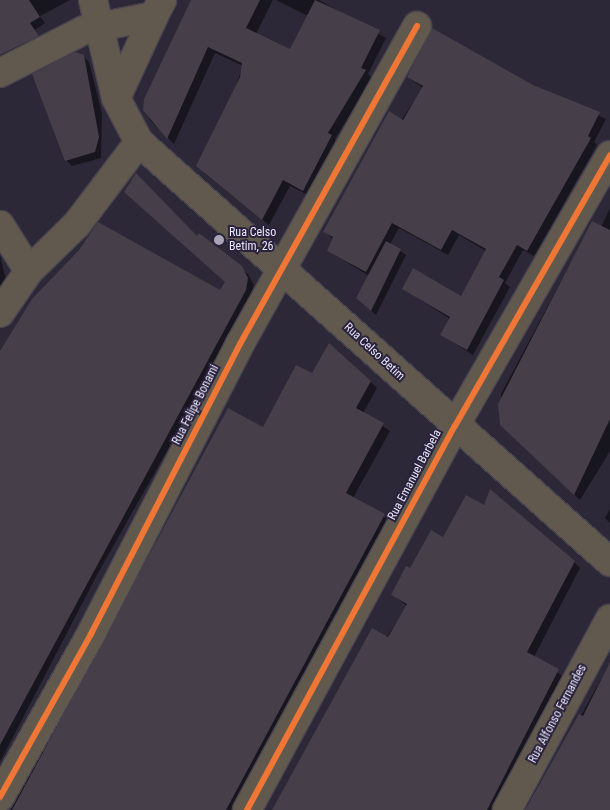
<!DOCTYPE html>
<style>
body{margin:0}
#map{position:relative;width:610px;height:810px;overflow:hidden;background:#2c2837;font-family:"Roboto Condensed",sans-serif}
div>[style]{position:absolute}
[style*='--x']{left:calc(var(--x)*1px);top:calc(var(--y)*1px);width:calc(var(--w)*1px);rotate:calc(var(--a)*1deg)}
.shadow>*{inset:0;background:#0007}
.building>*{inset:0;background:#463e49}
.roads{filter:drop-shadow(1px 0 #484450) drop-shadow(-1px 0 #484450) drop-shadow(0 1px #484450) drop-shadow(0 -1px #484450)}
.street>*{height:28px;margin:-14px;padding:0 14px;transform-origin:14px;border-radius:14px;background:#62594e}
.cycleway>*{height:6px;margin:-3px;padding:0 3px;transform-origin:3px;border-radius:3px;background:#f07635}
.dots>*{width:14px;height:14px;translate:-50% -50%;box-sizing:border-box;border:2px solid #29223d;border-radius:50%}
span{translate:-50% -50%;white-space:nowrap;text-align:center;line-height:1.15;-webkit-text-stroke:4px #29223d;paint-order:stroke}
.poi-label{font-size:12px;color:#ebe7f9}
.left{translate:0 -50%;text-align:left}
.street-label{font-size:12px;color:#ebe7f9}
</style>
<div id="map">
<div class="shadow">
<div style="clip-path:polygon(0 0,70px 0,40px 16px,45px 23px,35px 30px,43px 42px,0 66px)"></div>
<div style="clip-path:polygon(192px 0,273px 0,256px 34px,290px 51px,308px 16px,276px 0,319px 0,386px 38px,368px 74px,372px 78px,335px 139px,338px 143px,310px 196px,290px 186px,269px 225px,204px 173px,243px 66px,215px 53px,174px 144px,150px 120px,145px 99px)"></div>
<div style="clip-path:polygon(83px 56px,89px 62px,102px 114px,101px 158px,72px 166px,66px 160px)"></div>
<div style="clip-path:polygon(408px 77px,532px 86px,606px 119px,594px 142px,597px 145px,534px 256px,523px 250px,505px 283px,510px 287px,473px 355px,442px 335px,450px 319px,403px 288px,461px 298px,486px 251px,459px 235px,448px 255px,399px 228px,390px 244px,406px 255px,376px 315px,362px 303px,369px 276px,329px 251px,333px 239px,325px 232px,423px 88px)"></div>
<div style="clip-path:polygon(610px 208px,610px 451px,580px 500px,501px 425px,501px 394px,592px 223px,601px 227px)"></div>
<div style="clip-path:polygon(197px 238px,248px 274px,254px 285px,246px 311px,98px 573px,0 762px,0 359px,220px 292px,227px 282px)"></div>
<div style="clip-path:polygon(0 255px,6px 280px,0 286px)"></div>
<div style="clip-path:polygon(312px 374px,370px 381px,377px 388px,363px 413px,390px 431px,353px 498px,390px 521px,235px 810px,11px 810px,229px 409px,264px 428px)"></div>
<div style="clip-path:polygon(610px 509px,610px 523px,605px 518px)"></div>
<div style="clip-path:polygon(444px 539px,574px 562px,580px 568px,534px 657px,564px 677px,494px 810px,274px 810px,407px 606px,392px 594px,410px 569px)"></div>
<div style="clip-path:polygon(610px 663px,610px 810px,529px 810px)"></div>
</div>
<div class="building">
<div style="clip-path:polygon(0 0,29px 0,40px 17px,30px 23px,39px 36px,0 55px)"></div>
<div style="clip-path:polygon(191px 0,260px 0,246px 28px,290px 49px,315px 0,380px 30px,361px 68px,366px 70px,328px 133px,332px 135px,303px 191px,283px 180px,262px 220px,196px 166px,240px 77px,242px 63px,208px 47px,167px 139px,143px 110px,144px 99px)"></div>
<div style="clip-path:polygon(432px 28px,533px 85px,600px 112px,588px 136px,591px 138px,527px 251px,517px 245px,499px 277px,504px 280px,467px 350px,440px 335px,450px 317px,402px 289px,413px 268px,461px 296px,486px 249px,452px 230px,441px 250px,392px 223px,366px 272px,327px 251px,333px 237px,323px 232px,389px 111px,403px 120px,423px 86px,407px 77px)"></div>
<div style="clip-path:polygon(75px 52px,84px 55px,99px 137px,95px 152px,65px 161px,32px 74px)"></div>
<div style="clip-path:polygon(136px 173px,197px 236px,199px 233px,242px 266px,248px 278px,246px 290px,0 745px,0 351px,32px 299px,79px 250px,98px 222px,220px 290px,225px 282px,124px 192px)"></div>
<div style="clip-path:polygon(592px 221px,610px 230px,610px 419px,574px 495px,500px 425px,498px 404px)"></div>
<div style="clip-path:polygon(386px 241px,401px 249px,371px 311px,356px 298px)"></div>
<div style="clip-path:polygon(329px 343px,371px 381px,356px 408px,384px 423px,346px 493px,385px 514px,226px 810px,12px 810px,228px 408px,263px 427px,296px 365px,312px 373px)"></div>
<div style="clip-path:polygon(490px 489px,575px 561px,527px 652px,559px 669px,487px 810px,272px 810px,372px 628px,388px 637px,407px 604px,391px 595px,406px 566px,410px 568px,431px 530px,443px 537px,466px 495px,484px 505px)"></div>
<div style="clip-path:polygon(610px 662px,610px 810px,525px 810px,579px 714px,583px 716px)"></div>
</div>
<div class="roads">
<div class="street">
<div style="--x:0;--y:73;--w:94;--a:-27.1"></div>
<div style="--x:84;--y:30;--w:71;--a:-11.3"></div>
<div style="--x:154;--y:16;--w:18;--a:-63"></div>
<div style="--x:116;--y:98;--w:90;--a:-65.1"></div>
<div style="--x:139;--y:142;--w:631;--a:41.72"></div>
<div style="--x:0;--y:225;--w:54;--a:57.8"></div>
<div style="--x:0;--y:313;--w:51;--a:-55.4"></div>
<div style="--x:29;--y:271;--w:67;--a:-44.4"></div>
<div style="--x:77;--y:224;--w:103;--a:-52.9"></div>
<div style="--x:139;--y:142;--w:50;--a:-117.6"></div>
<div style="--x:116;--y:98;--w:101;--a:-103.2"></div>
<div style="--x:0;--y:797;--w:187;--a:-60.8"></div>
<div style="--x:91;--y:634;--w:326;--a:-62.8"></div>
<div style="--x:240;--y:344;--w:364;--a:-60.9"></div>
<div style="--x:247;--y:810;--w:437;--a:-61.6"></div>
<div style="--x:455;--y:426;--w:312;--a:-60.2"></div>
<div style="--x:507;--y:810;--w:217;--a:-61.7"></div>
</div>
</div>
<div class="cycleway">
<div style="--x:0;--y:797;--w:187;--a:-60.8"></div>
<div style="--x:91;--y:634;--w:326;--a:-62.8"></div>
<div style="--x:240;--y:344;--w:364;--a:-60.9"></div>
<div style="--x:247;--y:810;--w:437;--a:-61.6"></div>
<div style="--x:455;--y:426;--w:312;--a:-60.2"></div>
</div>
<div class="dots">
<div style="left:219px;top:240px;background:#a8a4b5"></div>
</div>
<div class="poi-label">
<span class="left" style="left:229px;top:240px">Rua Celso<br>Betim, 26</span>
</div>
<div class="street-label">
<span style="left:374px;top:352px;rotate:43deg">Rua Celso Betim</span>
<span style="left:196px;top:405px;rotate:-63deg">Rua Felipe Bonami</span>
<span style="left:415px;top:475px;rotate:-62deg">Rua Emanuel Barbela</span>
<span style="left:558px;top:714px;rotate:-62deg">Rua Alfonso Fernandes</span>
</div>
</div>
